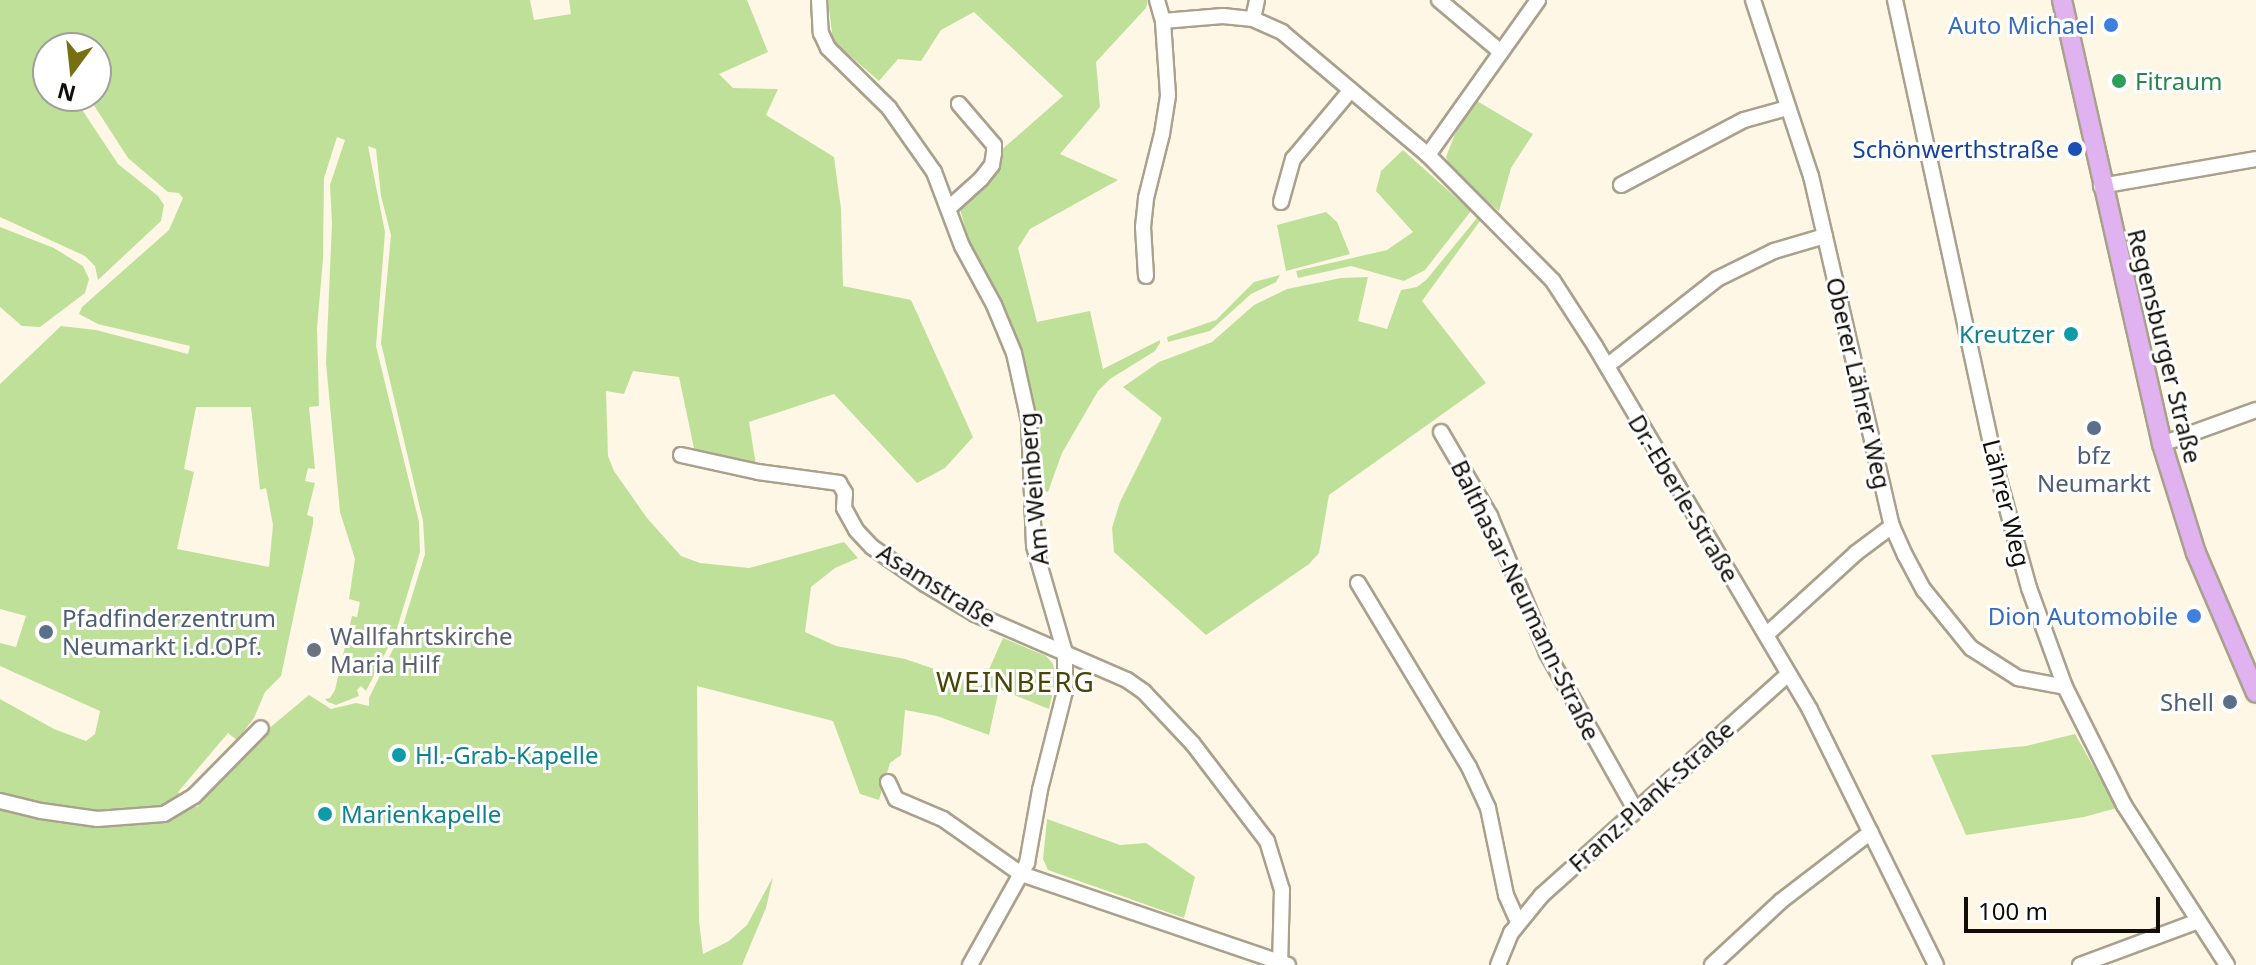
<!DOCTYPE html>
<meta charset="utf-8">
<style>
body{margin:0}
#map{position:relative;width:2256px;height:965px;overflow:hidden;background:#fef7e5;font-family:"Noto Sans",sans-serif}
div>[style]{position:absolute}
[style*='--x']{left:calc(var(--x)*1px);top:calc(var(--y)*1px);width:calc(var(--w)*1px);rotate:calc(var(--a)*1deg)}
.green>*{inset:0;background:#bfe099}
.roads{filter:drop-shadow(2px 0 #aaa18d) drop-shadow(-2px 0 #aaa18d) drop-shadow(0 2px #aaa18d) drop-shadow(0 -2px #aaa18d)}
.minor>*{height:14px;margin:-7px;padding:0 7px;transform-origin:7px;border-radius:7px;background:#fff}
.major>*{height:18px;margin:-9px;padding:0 9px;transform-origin:9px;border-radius:9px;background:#e0b2ef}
.dots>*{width:22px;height:22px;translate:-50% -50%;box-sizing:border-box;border:4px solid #fff;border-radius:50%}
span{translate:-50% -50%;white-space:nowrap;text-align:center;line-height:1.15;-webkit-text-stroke:6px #fff;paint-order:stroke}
.shop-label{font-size:24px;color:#366cbe}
.right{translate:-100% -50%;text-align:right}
.leisure-label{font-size:24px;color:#27864d}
.left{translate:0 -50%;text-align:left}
.transit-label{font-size:24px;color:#164399}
.culture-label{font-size:24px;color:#0d838f}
.street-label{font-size:24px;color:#110e07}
.service-label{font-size:24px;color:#4e5e75}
.worship-label{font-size:24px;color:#5b616d}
.quarter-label{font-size:28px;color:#494502;letter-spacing:2px}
.north{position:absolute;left:32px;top:32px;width:80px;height:80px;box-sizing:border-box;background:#fff;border:2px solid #a09f9c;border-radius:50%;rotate:195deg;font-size:22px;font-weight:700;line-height:32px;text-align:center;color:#110e07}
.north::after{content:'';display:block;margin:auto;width:28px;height:36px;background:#777012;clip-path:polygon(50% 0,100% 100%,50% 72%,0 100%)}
.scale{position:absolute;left:1964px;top:897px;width:196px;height:36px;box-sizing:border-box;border:4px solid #110e07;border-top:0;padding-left:10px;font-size:24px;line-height:28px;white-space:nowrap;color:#110e07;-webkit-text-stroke:6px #fff;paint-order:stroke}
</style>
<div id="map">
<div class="green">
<div style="clip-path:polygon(evenodd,0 0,530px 0,534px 20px,571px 14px,569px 0,747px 0,768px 52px,719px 74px,733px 88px,778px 89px,766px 115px,834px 157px,841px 209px,843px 286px,911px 300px,973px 437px,945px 468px,917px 483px,834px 394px,749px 422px,756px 465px,695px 453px,679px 377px,633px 371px,624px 394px,606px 391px,608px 456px,614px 471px,647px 518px,681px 556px,700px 563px,749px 568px,844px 542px,858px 558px,835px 568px,811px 587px,805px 632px,836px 646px,905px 659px,982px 685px,1003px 638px,1046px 656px,1053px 664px,1056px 678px,1049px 709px,999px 689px,989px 735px,937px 716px,905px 710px,901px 755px,890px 763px,879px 800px,860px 794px,833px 721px,697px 686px,699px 921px,703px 954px,729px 941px,747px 925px,773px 877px,766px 908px,742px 965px,0 965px,0 699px,54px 729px,86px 741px,95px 734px,100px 711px,0 666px,0 643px,16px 647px,26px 616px,0 609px,0 384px,61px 326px,96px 330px,188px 354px,190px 346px,98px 324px,79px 314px,82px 307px,169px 230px,183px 198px,179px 193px,168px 192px,128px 158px,88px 96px,96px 96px,96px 48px,48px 48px,48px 96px,73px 96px,118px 164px,158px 196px,164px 205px,161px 221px,98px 280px,95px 266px,85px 256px,0 217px,0 0,337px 137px,345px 140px,330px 185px,332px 223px,326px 363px,340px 512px,355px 559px,349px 599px,360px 602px,357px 617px,352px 616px,335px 690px,330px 698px,325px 699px,328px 702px,336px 705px,359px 696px,357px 690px,361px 686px,366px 691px,396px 632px,420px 552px,419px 522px,376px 346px,385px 232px,368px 146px,376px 149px,381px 196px,391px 235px,381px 343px,423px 521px,425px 554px,400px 635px,369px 698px,369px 706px,356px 703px,331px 709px,309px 695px,267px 730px,197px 807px,178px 792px,228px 733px,237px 740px,254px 718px,265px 692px,281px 676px,313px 524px,313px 517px,307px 515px,315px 483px,305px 481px,308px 468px,315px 469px,309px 407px,319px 406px,317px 328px,323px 259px,324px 178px,337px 137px,0 0,196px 407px,251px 407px,260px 490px,266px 488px,273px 525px,269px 567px,177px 549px,194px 472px,184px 469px,196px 407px)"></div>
<div style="clip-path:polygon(828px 0,1148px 0,1146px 8px,1096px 62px,1100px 107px,1060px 154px,1118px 180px,1030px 229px,1018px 248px,1037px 322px,1090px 311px,1103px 369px,1160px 340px,1160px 343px,1155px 351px,1110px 379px,1098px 391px,1062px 453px,1048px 492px,1041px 490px,1039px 434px,1009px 316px,970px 245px,960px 209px,998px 168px,999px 152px,1063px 96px,974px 12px,941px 30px,921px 61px,898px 59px,879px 81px,833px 41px)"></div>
<div style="clip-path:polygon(1477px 101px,1533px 134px,1511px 168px,1499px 211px,1453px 173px,1446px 157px,1455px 134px)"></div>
<div style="clip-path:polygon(1403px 150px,1471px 211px,1425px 270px,1404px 281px,1351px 266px,1298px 278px,1296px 271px,1387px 250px,1413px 232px,1376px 191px,1381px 171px)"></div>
<div style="clip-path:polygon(1326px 212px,1337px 222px,1350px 254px,1286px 271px,1277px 225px)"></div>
<div style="clip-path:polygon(1477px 218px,1480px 221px,1422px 301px,1486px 383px,1329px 495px,1319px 553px,1309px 564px,1206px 635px,1114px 552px,1112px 528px,1120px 502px,1162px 418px,1123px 387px,1159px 362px,1212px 342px,1254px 305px,1287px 289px,1341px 278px,1368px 277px,1358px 321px,1387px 329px,1401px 290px,1417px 287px,1427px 279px)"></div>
<div style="clip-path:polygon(0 227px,54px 248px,83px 266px,89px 279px,85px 293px,40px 327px,22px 326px,0 307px)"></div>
<div style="clip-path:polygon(1280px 275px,1276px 282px,1251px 294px,1210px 331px,1168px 342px,1167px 337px,1216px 320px,1254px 282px)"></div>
<div style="clip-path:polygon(2075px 734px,2117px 808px,2084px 817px,1966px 835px,1931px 755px,2026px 746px)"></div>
<div style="clip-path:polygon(1047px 819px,1120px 845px,1146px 843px,1195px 877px,1184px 918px,1048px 870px,1043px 859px)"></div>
</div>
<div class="roads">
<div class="minor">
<div style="--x:819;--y:0;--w:33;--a:87"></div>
<div style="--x:821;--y:33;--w:17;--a:65"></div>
<div style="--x:828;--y:48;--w:86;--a:44.5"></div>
<div style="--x:889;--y:108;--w:78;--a:54.9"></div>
<div style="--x:934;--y:172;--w:79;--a:69.3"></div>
<div style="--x:962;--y:246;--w:67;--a:61.5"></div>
<div style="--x:994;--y:305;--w:52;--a:67.4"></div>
<div style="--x:1014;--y:353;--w:70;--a:77.6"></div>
<div style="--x:1029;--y:421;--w:125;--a:87.7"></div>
<div style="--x:1034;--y:546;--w:111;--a:73.8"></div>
<div style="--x:1065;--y:653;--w:38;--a:90"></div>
<div style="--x:1065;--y:691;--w:102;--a:104.2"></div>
<div style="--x:1040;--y:790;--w:74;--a:100.1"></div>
<div style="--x:1027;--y:863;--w:117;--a:119.2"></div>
<div style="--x:1439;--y:0;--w:81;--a:40"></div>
<div style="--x:1753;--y:0;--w:185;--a:71.8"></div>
<div style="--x:1811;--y:176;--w:359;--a:77"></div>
<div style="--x:1892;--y:526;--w:32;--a:66"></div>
<div style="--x:1905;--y:555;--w:40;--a:62"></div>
<div style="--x:1924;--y:590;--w:75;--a:51"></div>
<div style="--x:1971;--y:648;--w:56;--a:32.6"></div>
<div style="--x:2018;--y:678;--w:48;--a:10.8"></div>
<div style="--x:1895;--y:0;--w:487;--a:77.8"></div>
<div style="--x:1998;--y:476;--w:116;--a:74.5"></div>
<div style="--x:2029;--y:588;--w:105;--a:70"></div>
<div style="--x:2065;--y:687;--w:132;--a:63.4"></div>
<div style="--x:2124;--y:805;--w:190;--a:57.2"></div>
<div style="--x:1253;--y:19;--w:19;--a:-78"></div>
<div style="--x:1163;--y:21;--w:60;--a:-4.8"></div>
<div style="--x:1223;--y:16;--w:30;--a:6"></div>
<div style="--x:1253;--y:19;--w:32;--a:24"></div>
<div style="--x:1282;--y:32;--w:191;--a:40.1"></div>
<div style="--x:1428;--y:155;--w:177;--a:45.2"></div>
<div style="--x:1553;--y:281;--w:77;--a:57.1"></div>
<div style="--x:1595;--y:346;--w:423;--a:59.4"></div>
<div style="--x:1810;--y:710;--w:284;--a:63.7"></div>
<div style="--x:1428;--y:155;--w:190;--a:-54.6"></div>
<div style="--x:1621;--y:185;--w:139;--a:-27.9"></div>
<div style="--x:1744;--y:120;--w:45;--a:-15.6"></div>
<div style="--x:2101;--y:186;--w:157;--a:-9.9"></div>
<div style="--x:1281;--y:202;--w:45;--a:-74.4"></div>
<div style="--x:1293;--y:159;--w:90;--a:-50"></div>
<div style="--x:950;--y:207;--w:42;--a:-42.1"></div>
<div style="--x:981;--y:179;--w:18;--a:-52"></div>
<div style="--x:992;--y:165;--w:12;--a:-81"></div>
<div style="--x:994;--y:153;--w:8;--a:-90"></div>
<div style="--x:994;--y:145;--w:54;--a:-130.5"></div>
<div style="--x:1146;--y:276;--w:49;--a:-93.5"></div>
<div style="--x:1143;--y:227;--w:29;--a:-84"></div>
<div style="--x:1146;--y:198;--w:66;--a:-76"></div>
<div style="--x:1162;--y:134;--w:39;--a:-81"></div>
<div style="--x:1168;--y:95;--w:74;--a:-93.9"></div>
<div style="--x:1163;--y:21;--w:22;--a:-106"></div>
<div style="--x:1607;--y:366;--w:140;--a:-38.3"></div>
<div style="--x:1717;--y:279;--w:64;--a:-26.2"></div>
<div style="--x:1774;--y:251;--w:53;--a:-16.4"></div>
<div style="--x:1441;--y:432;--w:97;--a:59.7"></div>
<div style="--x:1490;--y:516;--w:148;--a:67.4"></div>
<div style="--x:1547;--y:653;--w:179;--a:60.6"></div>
<div style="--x:2162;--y:444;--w:100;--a:-19.9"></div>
<div style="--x:681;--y:455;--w:79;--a:12.4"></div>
<div style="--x:758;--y:472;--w:82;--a:7.7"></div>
<div style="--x:839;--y:483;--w:12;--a:59"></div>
<div style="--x:845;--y:493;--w:15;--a:94"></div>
<div style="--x:844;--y:508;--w:25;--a:61"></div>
<div style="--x:856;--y:530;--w:23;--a:47"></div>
<div style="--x:872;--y:547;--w:65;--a:34.9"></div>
<div style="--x:925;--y:584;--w:58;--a:31"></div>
<div style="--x:975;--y:614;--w:166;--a:23.5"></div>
<div style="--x:1127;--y:680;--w:21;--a:35"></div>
<div style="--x:1144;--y:692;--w:71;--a:46.7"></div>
<div style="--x:1193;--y:744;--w:122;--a:52.7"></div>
<div style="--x:1267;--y:841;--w:51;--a:73"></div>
<div style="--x:1282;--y:890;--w:75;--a:91.5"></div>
<div style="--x:1358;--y:583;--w:215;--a:58.9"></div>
<div style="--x:1469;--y:767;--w:45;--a:65.1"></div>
<div style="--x:1488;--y:808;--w:89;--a:78.3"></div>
<div style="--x:1506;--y:895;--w:30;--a:66"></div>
<div style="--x:1766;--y:635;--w:122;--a:-42.3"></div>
<div style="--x:1856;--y:553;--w:45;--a:-36.9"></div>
<div style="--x:888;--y:782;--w:19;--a:65"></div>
<div style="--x:896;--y:799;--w:51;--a:23.1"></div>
<div style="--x:943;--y:819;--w:95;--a:35.2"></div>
<div style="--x:1021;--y:874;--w:282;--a:18.8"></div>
<div style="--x:0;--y:801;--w:42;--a:13.7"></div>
<div style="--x:41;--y:811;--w:57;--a:8.1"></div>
<div style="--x:97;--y:819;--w:67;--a:-4.3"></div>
<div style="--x:164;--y:814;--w:35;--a:-31"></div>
<div style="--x:194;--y:796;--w:95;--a:-45.4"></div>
<div style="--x:1498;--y:965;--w:35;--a:-68"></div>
<div style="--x:1511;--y:933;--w:49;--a:-50.8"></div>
<div style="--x:1542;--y:895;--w:329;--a:-41.9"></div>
<div style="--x:1712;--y:965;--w:94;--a:-42.8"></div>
<div style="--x:1781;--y:901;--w:113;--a:-37.5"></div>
<div style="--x:2080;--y:965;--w:126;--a:-20.4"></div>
</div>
<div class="major">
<div style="--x:2062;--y:0;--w:455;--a:77.3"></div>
<div style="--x:2162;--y:444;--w:114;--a:72.7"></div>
<div style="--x:2196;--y:553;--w:152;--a:66.8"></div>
</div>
</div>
<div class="dots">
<div style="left:2111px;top:25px;background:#3f7fe0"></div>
<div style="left:2119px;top:81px;background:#2e9e5b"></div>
<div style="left:2075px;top:149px;background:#1a4fb4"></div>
<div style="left:2071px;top:334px;background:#0f9aa8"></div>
<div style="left:2094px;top:428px;background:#5c6f8a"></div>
<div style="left:2194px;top:616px;background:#3f7fe0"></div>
<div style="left:46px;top:632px;background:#5c6f8a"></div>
<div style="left:314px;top:650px;background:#6b7280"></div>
<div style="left:2230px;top:702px;background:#5c6f8a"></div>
<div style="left:399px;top:755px;background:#0f9aa8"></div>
<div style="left:325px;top:814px;background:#0f9aa8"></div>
</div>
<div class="shop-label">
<span class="right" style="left:2095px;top:25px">Auto Michael</span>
<span class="right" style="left:2178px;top:616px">Dion Automobile</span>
</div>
<div class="leisure-label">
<span class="left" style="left:2135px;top:81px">Fitraum</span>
</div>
<div class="transit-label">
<span class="right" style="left:2059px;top:149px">Schönwerthstraße</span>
</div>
<div class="culture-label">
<span class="right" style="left:2055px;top:334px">Kreutzer</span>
<span class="left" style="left:415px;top:755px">Hl.-Grab-Kapelle</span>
<span class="left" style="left:341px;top:814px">Marienkapelle</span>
</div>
<div class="street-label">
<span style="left:2165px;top:346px;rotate:76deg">Regensburger Straße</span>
<span style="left:1859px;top:383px;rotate:77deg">Oberer Lährer Weg</span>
<span style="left:1033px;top:489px;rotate:-95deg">Am Weinberg</span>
<span style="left:1684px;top:498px;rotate:59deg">Dr.-Eberle-Straße</span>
<span style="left:2007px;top:503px;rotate:76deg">Lährer Weg</span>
<span style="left:937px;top:585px;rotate:32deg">Asamstraße</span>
<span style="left:1526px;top:600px;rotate:64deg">Balthasar-Neumann-Straße</span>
<span style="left:1651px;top:796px;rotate:-42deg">Franz-Plank-Straße</span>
</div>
<div class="service-label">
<span style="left:2094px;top:469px">bfz<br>Neumarkt</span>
<span class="left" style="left:62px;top:632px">Pfadfinderzentrum<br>Neumarkt i.d.OPf.</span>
<span class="right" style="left:2214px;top:702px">Shell</span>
</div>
<div class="worship-label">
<span class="left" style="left:330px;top:650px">Wallfahrtskirche<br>Maria Hilf</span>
</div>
<div class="quarter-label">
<span style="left:1016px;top:681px">WEINBERG</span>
</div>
<div class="north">N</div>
<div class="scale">100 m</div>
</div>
